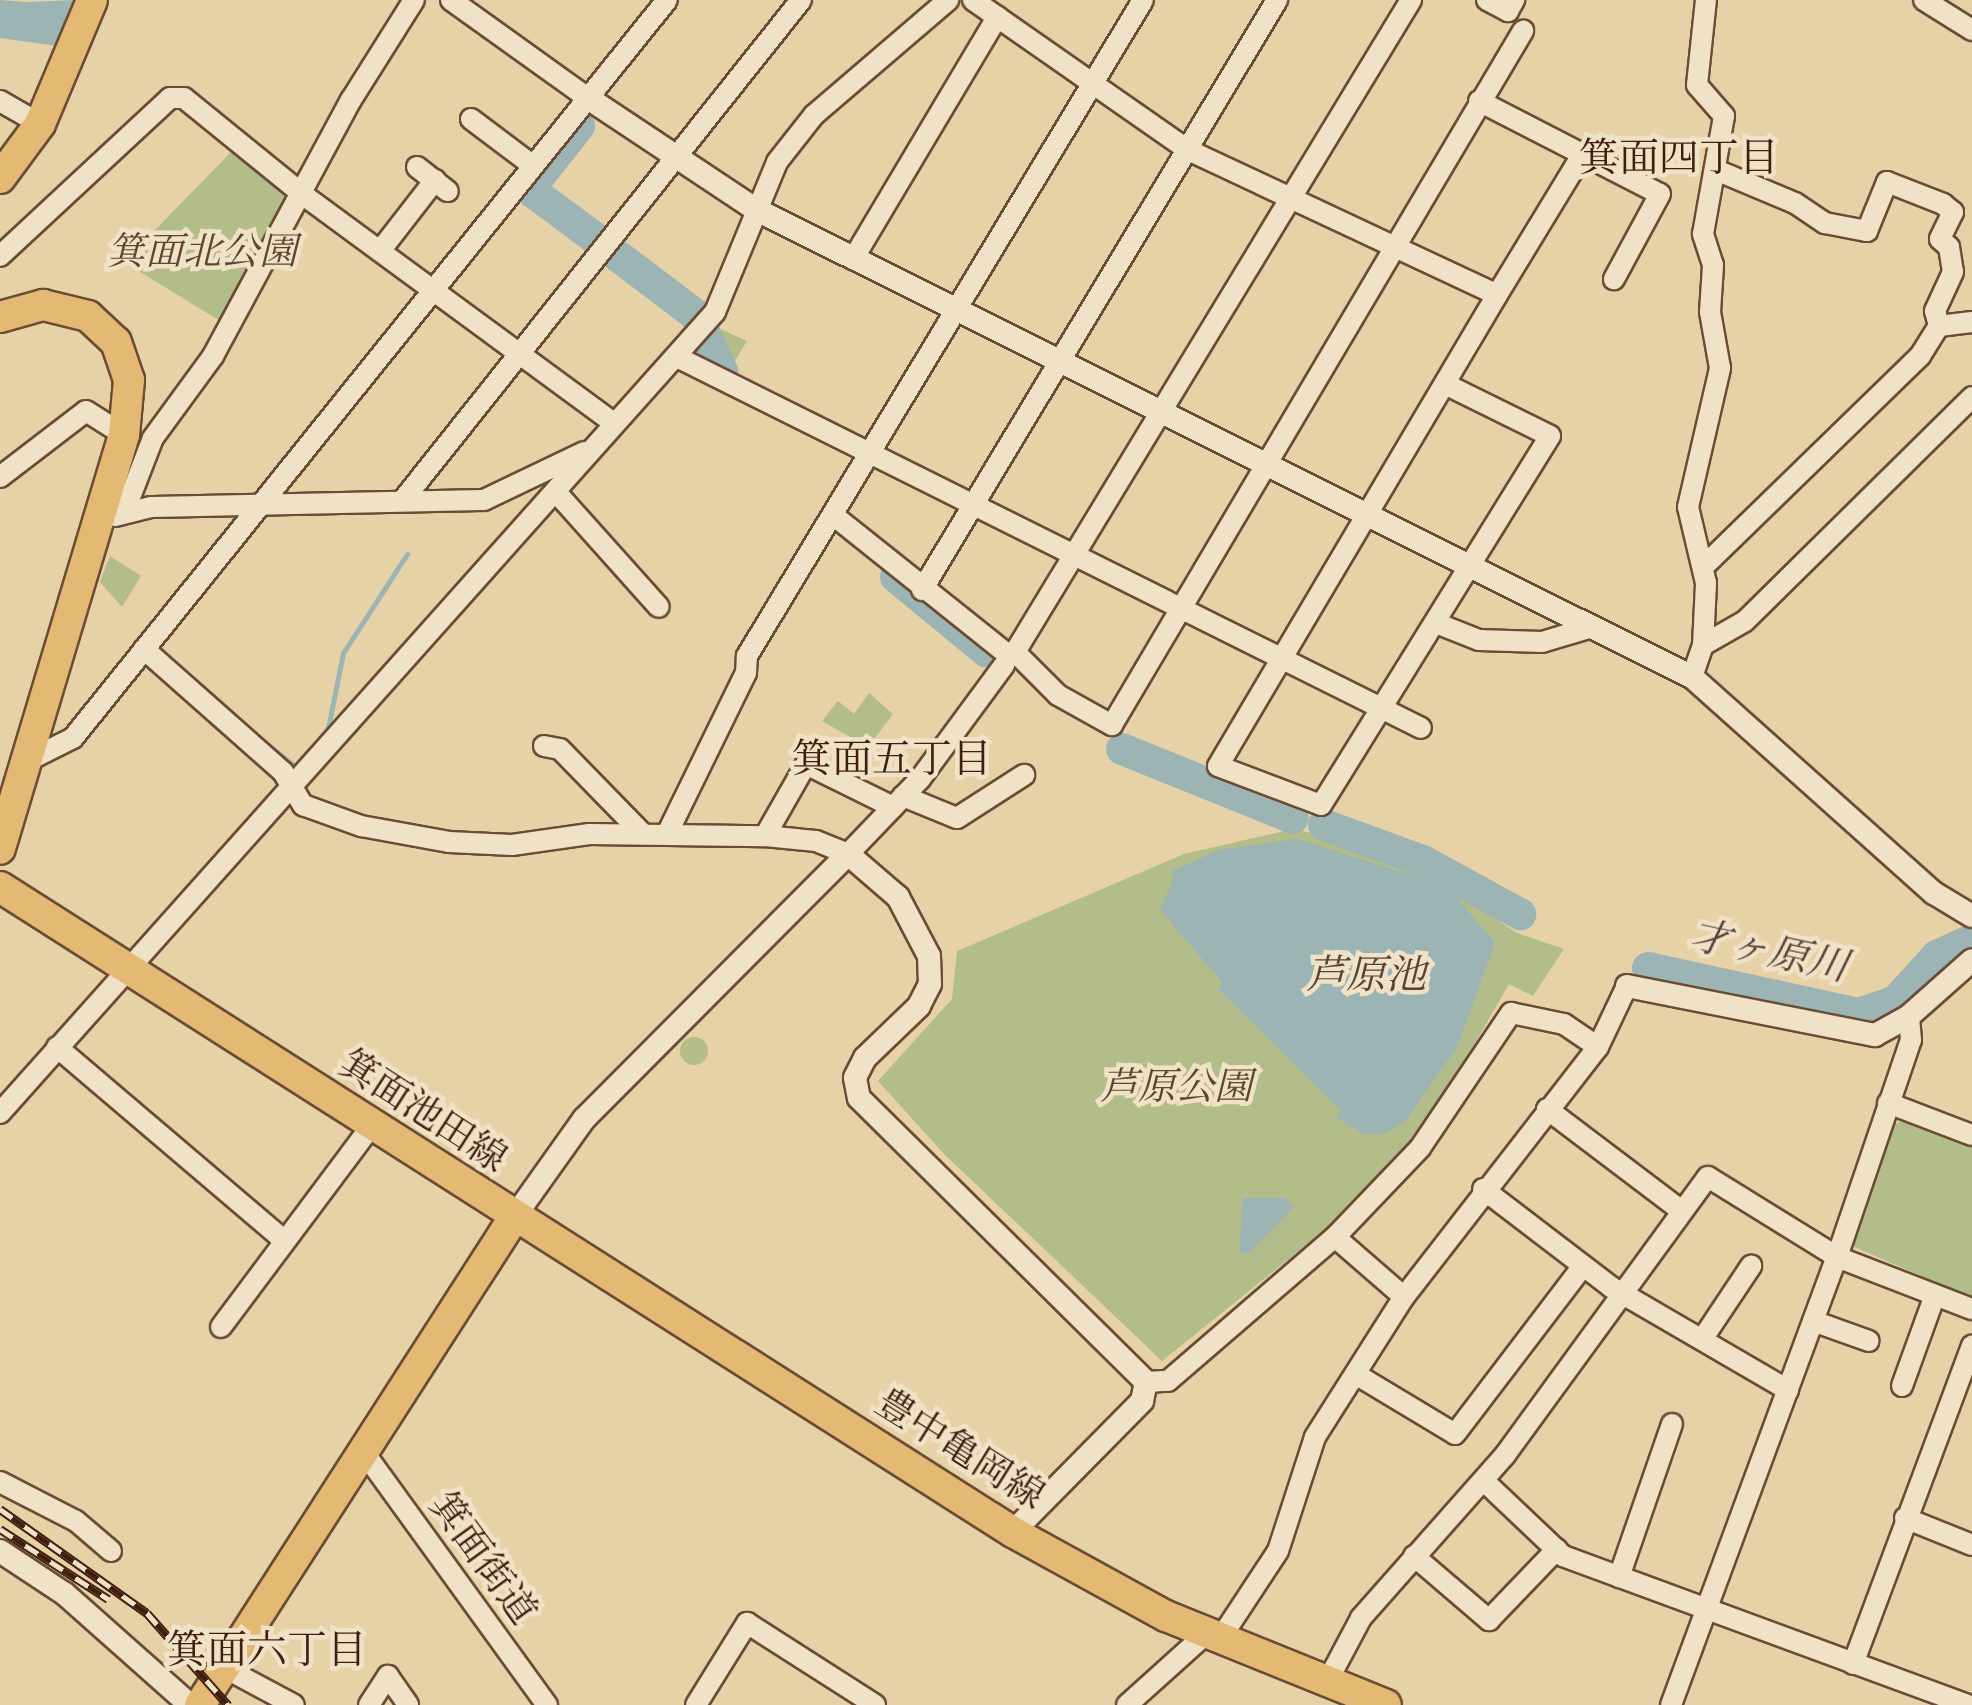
<!DOCTYPE html>
<meta charset="utf-8">
<style>
body{margin:0}
#map{position:relative;width:1972px;height:1705px;overflow:hidden;background:#e7d2a7;font-family:"IM FELL Great Primer","Noto Serif JP",serif}
div>[style]{position:absolute}
[style*='--x']{left:calc(var(--x)*1px);top:calc(var(--y)*1px);width:calc(var(--w)*1px);rotate:calc(var(--a)*1deg)}
.green>*{inset:0;background:#b3bd89}
.round{border-radius:50%}
.water>*{inset:0;background:#9db4b4}
.stream>*{height:5px;margin:-2.5px;padding:0 2.5px;transform-origin:2.5px;border-radius:2.5px;background:#9db4b4}
.river>*{height:32px;margin:-16px;padding:0 16px;transform-origin:16px;border-radius:16px;background:#9db4b4}
.roads{filter:drop-shadow(2px 0 #6a4c35) drop-shadow(-2px 0 #6a4c35) drop-shadow(0 2px #6a4c35) drop-shadow(0 -2px #6a4c35)}
.minor>*{height:20px;margin:-10px;padding:0 10px;transform-origin:10px;border-radius:10px;background:#efe2c6}
.tertiary>*{height:22px;margin:-11px;padding:0 11px;transform-origin:11px;border-radius:11px;background:#efe2c6}
.primary>*{height:30px;margin:-15px;padding:0 15px;transform-origin:15px;border-radius:15px;background:#e4b974}
.rail>*{height:9px;margin-top:-4.5px;transform-origin:0;background:repeating-linear-gradient(90deg,#efe2c6 0 15px,#401f0f 0 30px);box-sizing:border-box;border-block:2px solid #401f0f}
span{translate:-50% -50%;white-space:nowrap;text-align:center;line-height:1.15;-webkit-text-stroke:9px #efe2c6;paint-order:stroke}
.park-label{font-size:38px;color:#5d462e;font-style:italic}
.street-label{font-size:38px;color:#401f0f}
.neighbourhood-label{font-size:40px;color:#401f0f}
.water-label{font-size:40px;color:#574438;font-style:italic}
</style>
<div id="map">
<div class="green">
<div style="clip-path:polygon(231px 152px,290px 193px,220px 321px,124px 262px)"></div>
<div style="clip-path:polygon(720px 329px,747px 341px,727px 374px,714px 343px)"></div>
<div style="clip-path:polygon(110px 556px,141px 576px,122px 607px,100px 582px)"></div>
<div style="clip-path:polygon(869px 693px,893px 714px,868px 747px,822px 721px,838px 701px,854px 714px)"></div>
<div style="clip-path:polygon(1293px 829px,1358px 843px,1431px 876px,1517px 933px,1564px 949px,1533px 996px,1509px 984px,1427px 1127px,1361px 1201px,1162px 1361px,944px 1154px,878px 1081px,952px 999px,957px 951px,1184px 854px)"></div>
<div class="round" style="left:680px;top:1037px;width:28px;height:28px"></div>
<div style="clip-path:polygon(1905px 1119px,1972px 1142px,1972px 1298px,1850px 1245px,1892px 1126px)"></div>
</div>
<div class="water">
<div style="clip-path:polygon(0 0,27px 2px,74px 0,57px 46px,0 38px)"></div>
<div style="clip-path:polygon(1297px 839px,1421px 878px,1456px 897px,1495px 943px,1457px 1047px,1404px 1123px,1383px 1134px,1364px 1134px,1336px 1118px,1341px 1111px,1218px 989px,1223px 983px,1160px 910px,1174px 877px,1170px 872px,1219px 850px)"></div>
<div style="clip-path:polygon(1243px 1198px,1285px 1198px,1294px 1207px,1248px 1254px,1239px 1251px)"></div>
</div>
<div class="stream">
<div style="--x:252;--y:732;--w:58;--a:38.7"></div>
<div style="--x:326;--y:738;--w:87;--a:-78.7"></div>
<div style="--x:343;--y:653;--w:118;--a:-57.1"></div>
<div style="--x:380;--y:819;--w:53;--a:10.9"></div>
<div style="--x:680;--y:825;--w:52;--a:1.1"></div>
</div>
<div class="river">
<div style="--x:579;--y:126;--w:80;--a:128.4"></div>
<div style="--x:529;--y:189;--w:89;--a:36.7"></div>
<div style="--x:610;--y:250;--w:108;--a:37.1"></div>
<div style="--x:696;--y:315;--w:62;--a:65.1"></div>
<div style="--x:896;--y:577;--w:117;--a:39.4"></div>
<div style="--x:1122;--y:749;--w:184;--a:22"></div>
<div style="--x:1324;--y:825;--w:105;--a:20"></div>
<div style="--x:1423;--y:861;--w:111;--a:28.7"></div>
<div style="--x:1648;--y:968;--w:216;--a:12.3"></div>
<div style="--x:1859;--y:1014;--w:39;--a:-19"></div>
<div style="--x:1896;--y:1001;--w:61;--a:-47.7"></div>
<div style="--x:1937;--y:956;--w:33;--a:-25"></div>
</div>
<div class="roads">
<div class="minor">
<div style="--x:451;--y:0;--w:168;--a:35.6"></div>
<div style="--x:973;--y:0;--w:262;--a:34.9"></div>
<div style="--x:1188;--y:150;--w:341;--a:25.1"></div>
<div style="--x:1411;--y:0;--w:763;--a:121.27"></div>
<div style="--x:1015;--y:652;--w:61;--a:45"></div>
<div style="--x:1058;--y:695;--w:62;--a:29.1"></div>
<div style="--x:1112;--y:725;--w:807;--a:-59.37"></div>
<div style="--x:1487;--y:0;--w:24;--a:28"></div>
<div style="--x:1508;--y:11;--w:13;--a:-61"></div>
<div style="--x:1924;--y:0;--w:57;--a:32"></div>
<div style="--x:0;--y:101;--w:46;--a:29.9"></div>
<div style="--x:1479;--y:101;--w:203;--a:27.2"></div>
<div style="--x:1660;--y:194;--w:97;--a:118.4"></div>
<div style="--x:471;--y:119;--w:76;--a:37"></div>
<div style="--x:417;--y:167;--w:39;--a:38"></div>
<div style="--x:1716;--y:170;--w:86;--a:22.7"></div>
<div style="--x:1795;--y:203;--w:36;--a:34"></div>
<div style="--x:1825;--y:223;--w:43;--a:10.8"></div>
<div style="--x:1867;--y:231;--w:53;--a:-67.8"></div>
<div style="--x:1887;--y:182;--w:60;--a:21.4"></div>
<div style="--x:1943;--y:204;--w:13;--a:39"></div>
<div style="--x:1953;--y:212;--w:30;--a:116"></div>
<div style="--x:1940;--y:239;--w:12;--a:42"></div>
<div style="--x:1949;--y:247;--w:25;--a:81"></div>
<div style="--x:1953;--y:272;--w:43;--a:114.8"></div>
<div style="--x:1935;--y:311;--w:16;--a:75"></div>
<div style="--x:380;--y:251;--w:90;--a:-52.2"></div>
<div style="--x:0;--y:256;--w:232;--a:-42.9"></div>
<div style="--x:170;--y:98;--w:14;--a:0"></div>
<div style="--x:184;--y:98;--w:152;--a:39.1"></div>
<div style="--x:302;--y:194;--w:388;--a:36.3"></div>
<div style="--x:853;--y:259;--w:282;--a:-59.2"></div>
<div style="--x:677;--y:357;--w:831;--a:26.5"></div>
<div style="--x:1445;--y:384;--w:117;--a:26.3"></div>
<div style="--x:1550;--y:436;--w:434;--a:121.8"></div>
<div style="--x:1321;--y:805;--w:110;--a:-159.3"></div>
<div style="--x:1218;--y:766;--w:547;--a:-59.36"></div>
<div style="--x:1497;--y:295;--w:167;--a:-58.7"></div>
<div style="--x:0;--y:477;--w:108;--a:-37.5"></div>
<div style="--x:86;--y:411;--w:45;--a:32.3"></div>
<div style="--x:556;--y:492;--w:154;--a:48.2"></div>
<div style="--x:403;--y:500;--w:639;--a:-51.48"></div>
<div style="--x:124;--y:513;--w:80;--a:-68.9"></div>
<div style="--x:153;--y:438;--w:102;--a:-53.8"></div>
<div style="--x:213;--y:356;--w:291;--a:-61.7"></div>
<div style="--x:351;--y:100;--w:118;--a:-57.8"></div>
<div style="--x:833;--y:515;--w:223;--a:38.6"></div>
<div style="--x:115;--y:516;--w:37;--a:-14"></div>
<div style="--x:151;--y:507;--w:333;--a:-1.2"></div>
<div style="--x:484;--y:500;--w:111;--a:-25.6"></div>
<div style="--x:1703;--y:567;--w:303;--a:-44.2"></div>
<div style="--x:1920;--y:356;--w:36;--a:-58"></div>
<div style="--x:1939;--y:326;--w:33;--a:-7"></div>
<div style="--x:922;--y:590;--w:689;--a:-58.96"></div>
<div style="--x:1436;--y:623;--w:46;--a:21.6"></div>
<div style="--x:1479;--y:640;--w:63;--a:1.8"></div>
<div style="--x:1542;--y:642;--w:52;--a:-16.7"></div>
<div style="--x:1703;--y:645;--w:48;--a:-29.7"></div>
<div style="--x:1745;--y:621;--w:319;--a:-44.6"></div>
<div style="--x:144;--y:649;--w:186;--a:41.5"></div>
<div style="--x:283;--y:772;--w:39;--a:59"></div>
<div style="--x:303;--y:805;--w:62;--a:19.9"></div>
<div style="--x:361;--y:826;--w:89;--a:10.3"></div>
<div style="--x:449;--y:842;--w:63;--a:2.7"></div>
<div style="--x:512;--y:845;--w:78;--a:-8.1"></div>
<div style="--x:589;--y:834;--w:176;--a:0.7"></div>
<div style="--x:765;--y:836;--w:51;--a:5.6"></div>
<div style="--x:816;--y:841;--w:35;--a:22"></div>
<div style="--x:848;--y:854;--w:104;--a:-46.2"></div>
<div style="--x:920;--y:779;--w:142;--a:-53.6"></div>
<div style="--x:1692;--y:677;--w:34;--a:-71"></div>
<div style="--x:1703;--y:645;--w:62;--a:-87.2"></div>
<div style="--x:1706;--y:583;--w:78;--a:-103.3"></div>
<div style="--x:1688;--y:507;--w:143;--a:-77"></div>
<div style="--x:1720;--y:368;--w:57;--a:-100.1"></div>
<div style="--x:1710;--y:312;--w:47;--a:-86.3"></div>
<div style="--x:1713;--y:265;--w:33;--a:-108"></div>
<div style="--x:1703;--y:234;--w:120;--a:-79.9"></div>
<div style="--x:1724;--y:116;--w:41;--a:-131.1"></div>
<div style="--x:1697;--y:85;--w:85;--a:-84"></div>
<div style="--x:544;--y:746;--w:16;--a:11"></div>
<div style="--x:560;--y:749;--w:119;--a:45.7"></div>
<div style="--x:29;--y:760;--w:49;--a:-26.6"></div>
<div style="--x:73;--y:738;--w:947;--a:-51.17"></div>
<div style="--x:903;--y:796;--w:58;--a:22.2"></div>
<div style="--x:957;--y:818;--w:80;--a:-32.7"></div>
<div style="--x:667;--y:834;--w:179;--a:-63.9"></div>
<div style="--x:746;--y:673;--w:17;--a:-87"></div>
<div style="--x:747;--y:656;--w:766;--a:-58.88"></div>
<div style="--x:765;--y:836;--w:83;--a:-60.3"></div>
<div style="--x:806;--y:764;--w:97;--a:26.3"></div>
<div style="--x:57;--y:1047;--w:299;--a:40.4"></div>
<div style="--x:1888;--y:1103;--w:90;--a:20.9"></div>
<div style="--x:1547;--y:1109;--w:169;--a:37.1"></div>
<div style="--x:0;--y:1113;--w:1074;--a:-48.25"></div>
<div style="--x:715;--y:312;--w:162;--a:-67.5"></div>
<div style="--x:777;--y:162;--w:60;--a:-51.8"></div>
<div style="--x:814;--y:115;--w:177;--a:-40.6"></div>
<div style="--x:1483;--y:1189;--w:161;--a:37.4"></div>
<div style="--x:1611;--y:1287;--w:205;--a:30.2"></div>
<div style="--x:1335;--y:1237;--w:91;--a:41"></div>
<div style="--x:1813;--y:1321;--w:59;--a:19.7"></div>
<div style="--x:221;--y:1327;--w:254;--a:-53.2"></div>
<div style="--x:1703;--y:1338;--w:87;--a:-56.3"></div>
<div style="--x:1357;--y:1375;--w:114;--a:31"></div>
<div style="--x:1455;--y:1434;--w:211;--a:-52.7"></div>
<div style="--x:1146;--y:1382;--w:22;--a:-3"></div>
<div style="--x:1168;--y:1381;--w:221;--a:-40.8"></div>
<div style="--x:1335;--y:1237;--w:123;--a:-46.3"></div>
<div style="--x:1420;--y:1148;--w:163;--a:-56"></div>
<div style="--x:1511;--y:1013;--w:54;--a:11.7"></div>
<div style="--x:1564;--y:1024;--w:41;--a:34.1"></div>
<div style="--x:1902;--y:1386;--w:97;--a:-70.1"></div>
<div style="--x:363;--y:1451;--w:314;--a:54.1"></div>
<div style="--x:1484;--y:1481;--w:109;--a:43.5"></div>
<div style="--x:1563;--y:1556;--w:431;--a:20.2"></div>
<div style="--x:0;--y:1482;--w:85;--a:27.2"></div>
<div style="--x:76;--y:1521;--w:46;--a:40.6"></div>
<div style="--x:1905;--y:1518;--w:72;--a:21.9"></div>
<div style="--x:1414;--y:1556;--w:99;--a:40.5"></div>
<div style="--x:1489;--y:1620;--w:98;--a:-46.2"></div>
<div style="--x:1619;--y:1577;--w:162;--a:-70.9"></div>
<div style="--x:1220;--y:1639;--w:105;--a:-56.6"></div>
<div style="--x:1278;--y:1551;--w:120;--a:-72"></div>
<div style="--x:1315;--y:1437;--w:166;--a:-57.6"></div>
<div style="--x:1404;--y:1297;--w:316;--a:-52.2"></div>
<div style="--x:1598;--y:1047;--w:68;--a:-64.6"></div>
<div style="--x:1853;--y:1664;--w:340;--a:-69.5"></div>
<div style="--x:225;--y:1668;--w:78;--a:28.2"></div>
<div style="--x:1327;--y:1682;--w:72;--a:-62"></div>
<div style="--x:1361;--y:1618;--w:217;--a:-48.5"></div>
<div style="--x:1505;--y:1455;--w:344;--a:-53.9"></div>
<div style="--x:1708;--y:1177;--w:152;--a:31.8"></div>
<div style="--x:1837;--y:1257;--w:145;--a:21.1"></div>
<div style="--x:369;--y:1705;--w:35;--a:-57"></div>
<div style="--x:388;--y:1676;--w:35;--a:55"></div>
<div style="--x:696;--y:1705;--w:97;--a:-58.1"></div>
<div style="--x:747;--y:1623;--w:152;--a:32.6"></div>
<div style="--x:1127;--y:1705;--w:108;--a:-42"></div>
<div style="--x:1671;--y:1705;--w:478;--a:-69.7"></div>
<div style="--x:1837;--y:1257;--w:229;--a:-71.2"></div>
<div style="--x:1911;--y:1040;--w:24;--a:-95"></div>
</div>
<div class="tertiary">
<div style="--x:588;--y:98;--w:201;--a:33.6"></div>
<div style="--x:755;--y:209;--w:1047;--a:26.54"></div>
<div style="--x:1692;--y:677;--w:324;--a:41.8"></div>
<div style="--x:1934;--y:893;--w:44;--a:31.2"></div>
<div style="--x:1627;--y:986;--w:253;--a:11.2"></div>
<div style="--x:1875;--y:1035;--w:39;--a:-29"></div>
<div style="--x:1909;--y:1016;--w:84;--a:-41.6"></div>
<div style="--x:515;--y:1216;--w:119;--a:-54.6"></div>
<div style="--x:584;--y:1119;--w:374;--a:-45.1"></div>
<div style="--x:848;--y:854;--w:66;--a:40.7"></div>
<div style="--x:898;--y:897;--w:67;--a:62.3"></div>
<div style="--x:929;--y:956;--w:28;--a:88"></div>
<div style="--x:930;--y:984;--w:25;--a:117"></div>
<div style="--x:919;--y:1006;--w:75;--a:136.1"></div>
<div style="--x:865;--y:1058;--w:22;--a:117"></div>
<div style="--x:855;--y:1078;--w:20;--a:79"></div>
<div style="--x:859;--y:1098;--w:404;--a:44.7"></div>
<div style="--x:1146;--y:1382;--w:19;--a:102"></div>
<div style="--x:1142;--y:1401;--w:184;--a:134.6"></div>
<div style="--x:0;--y:1551;--w:78;--a:33.5"></div>
<div style="--x:65;--y:1594;--w:167;--a:41.6"></div>
</div>
<div class="primary">
<div style="--x:0;--y:178;--w:67;--a:-53.5"></div>
<div style="--x:40;--y:124;--w:134;--a:-67.2"></div>
<div style="--x:0;--y:317;--w:45;--a:-15.6"></div>
<div style="--x:43;--y:305;--w:46;--a:13.7"></div>
<div style="--x:88;--y:316;--w:38;--a:43"></div>
<div style="--x:116;--y:342;--w:40;--a:71.1"></div>
<div style="--x:129;--y:380;--w:55;--a:95.2"></div>
<div style="--x:124;--y:435;--w:432;--a:106.7"></div>
<div style="--x:0;--y:887;--w:1201;--a:32.49"></div>
<div style="--x:1013;--y:1532;--w:175;--a:28.8"></div>
<div style="--x:1166;--y:1616;--w:237;--a:22"></div>
<div style="--x:200;--y:1705;--w:582;--a:-57.21"></div>
</div>
</div>
<div class="rail">
<div style="--x:0;--y:1509;--w:180;--a:35.3"></div>
<div style="--x:147;--y:1613;--w:123;--a:48.6"></div>
<div style="--x:0;--y:1529;--w:129;--a:32.9"></div>
</div>
<div class="park-label">
<span style="left:202px;top:252px">箕面北公園</span>
<span style="left:1176px;top:1087px">芦原公園</span>
</div>
<div class="street-label">
<span style="left:423px;top:1111px;rotate:33deg">箕面池田線</span>
<span style="left:960px;top:1449px;rotate:32deg">豊中亀岡線</span>
<span style="left:483px;top:1558px;rotate:54deg">箕面街道</span>
</div>
<div class="neighbourhood-label">
<span style="left:1679px;top:158px">箕面四丁目</span>
<span style="left:892px;top:759px">箕面五丁目</span>
<span style="left:267px;top:1650px">箕面六丁目</span>
</div>
<div class="water-label">
<span style="left:1769px;top:951px;rotate:12deg">才ヶ原川</span>
<span style="left:1366px;top:975px">芦原池</span>
</div>
</div>
